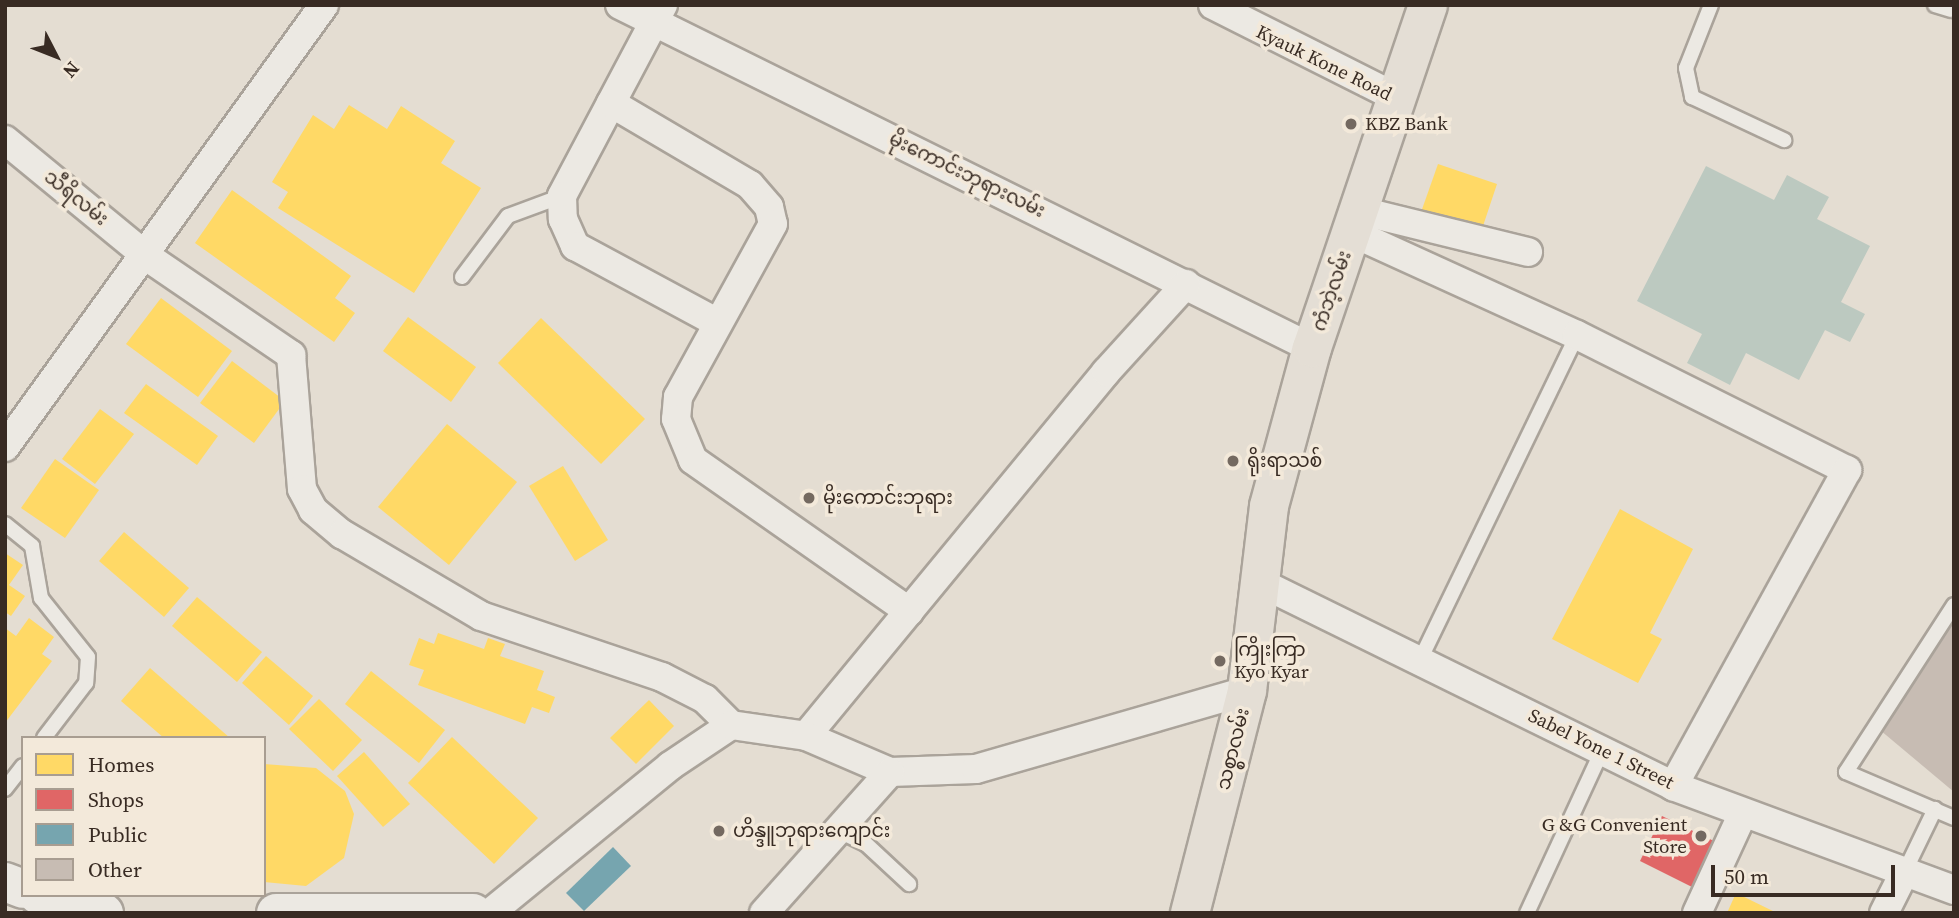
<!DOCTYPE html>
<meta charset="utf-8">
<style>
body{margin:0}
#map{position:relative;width:1959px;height:918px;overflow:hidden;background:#e4ddd2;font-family:"Source Serif 4","Noto Sans Myanmar",serif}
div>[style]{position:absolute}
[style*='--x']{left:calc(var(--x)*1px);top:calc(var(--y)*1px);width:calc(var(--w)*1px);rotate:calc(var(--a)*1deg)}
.water>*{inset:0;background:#bcc9c0}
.homes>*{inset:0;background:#ffd966}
.shops>*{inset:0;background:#e06666}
.public>*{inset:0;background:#76a5af}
.building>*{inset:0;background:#c7bcb3}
.roads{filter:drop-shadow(2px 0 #aaa39a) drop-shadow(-2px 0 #aaa39a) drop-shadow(0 2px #aaa39a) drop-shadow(0 -2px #aaa39a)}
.service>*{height:14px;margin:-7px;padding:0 7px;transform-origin:7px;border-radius:7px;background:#ece9e3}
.minor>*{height:28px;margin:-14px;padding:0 14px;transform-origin:14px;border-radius:14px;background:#ece9e3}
.secondary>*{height:38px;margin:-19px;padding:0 19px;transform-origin:19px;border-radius:19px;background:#ece9e3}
.primary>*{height:38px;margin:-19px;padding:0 19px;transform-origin:19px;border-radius:19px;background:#e4ded5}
.dots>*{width:19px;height:19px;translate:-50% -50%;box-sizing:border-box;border:4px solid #f3e9da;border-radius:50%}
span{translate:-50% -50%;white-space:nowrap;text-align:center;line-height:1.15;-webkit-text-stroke:7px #f3e9da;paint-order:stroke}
.street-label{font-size:19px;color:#382b23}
.poi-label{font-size:19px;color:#382b23}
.left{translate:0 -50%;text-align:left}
.right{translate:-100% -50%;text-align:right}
.frame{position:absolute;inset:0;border:7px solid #382b23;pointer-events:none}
.legend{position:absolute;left:21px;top:736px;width:245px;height:161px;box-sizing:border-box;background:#f3e9da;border:2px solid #a89d91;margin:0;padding:9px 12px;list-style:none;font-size:21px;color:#382b23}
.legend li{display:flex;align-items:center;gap:14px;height:35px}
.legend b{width:35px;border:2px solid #a89d91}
.north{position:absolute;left:21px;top:21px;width:70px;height:70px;-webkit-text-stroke:5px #f3e9da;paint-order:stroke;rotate:132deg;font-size:19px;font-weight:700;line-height:28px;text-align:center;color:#382b23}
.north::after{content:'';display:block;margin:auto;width:24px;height:32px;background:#382b23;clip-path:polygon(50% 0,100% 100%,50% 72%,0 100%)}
.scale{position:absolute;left:1711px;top:865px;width:184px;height:32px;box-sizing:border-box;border:4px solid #382b23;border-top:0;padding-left:9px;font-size:21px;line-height:24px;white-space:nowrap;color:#382b23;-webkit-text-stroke:5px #f3e9da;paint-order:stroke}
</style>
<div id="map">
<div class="water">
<div style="clip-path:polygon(1706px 166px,1774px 200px,1787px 175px,1829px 197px,1817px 219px,1870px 246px,1841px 302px,1865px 314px,1850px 342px,1825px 330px,1799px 380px,1746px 353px,1730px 385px,1687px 363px,1702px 334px,1637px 301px)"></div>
</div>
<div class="homes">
<div style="clip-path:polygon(349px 105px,387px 129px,401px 106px,455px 141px,441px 163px,481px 188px,414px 293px,278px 208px,288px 192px,272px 182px,313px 115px,334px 129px)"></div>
<div style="clip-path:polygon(1438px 164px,1497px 184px,1480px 235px,1420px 215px)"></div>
<div style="clip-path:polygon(232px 190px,351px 276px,335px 298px,355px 313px,334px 342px,195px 243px)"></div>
<div style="clip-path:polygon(161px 298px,232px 351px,198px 397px,126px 344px)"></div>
<div style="clip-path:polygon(408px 317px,476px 367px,451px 402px,383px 351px)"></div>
<div style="clip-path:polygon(541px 318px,645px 419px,601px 464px,498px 363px)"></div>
<div style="clip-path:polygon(232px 361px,285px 401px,254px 443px,200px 403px)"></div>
<div style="clip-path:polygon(146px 384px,218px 436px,197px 465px,124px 413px)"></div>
<div style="clip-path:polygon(100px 409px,134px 434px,95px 484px,62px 459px)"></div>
<div style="clip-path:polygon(447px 424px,517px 482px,449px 565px,378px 507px)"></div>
<div style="clip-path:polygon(55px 459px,99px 490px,65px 538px,21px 508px)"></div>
<div style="clip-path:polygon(563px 466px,608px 540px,575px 561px,529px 486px)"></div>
<div style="clip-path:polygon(1620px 509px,1693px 549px,1650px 633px,1662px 639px,1638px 683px,1552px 639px)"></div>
<div style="clip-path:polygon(124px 532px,189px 588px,164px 617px,99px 561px)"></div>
<div style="clip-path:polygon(5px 553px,23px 565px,9px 585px,25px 596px,11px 616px,5px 612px)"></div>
<div style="clip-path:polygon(197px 597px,262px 652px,237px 682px,172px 626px)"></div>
<div style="clip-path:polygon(29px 618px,54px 637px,42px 654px,52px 661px,5px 723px,5px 628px,16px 636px)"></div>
<div style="clip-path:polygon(438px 633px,484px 649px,488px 638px,505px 644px,500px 656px,544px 671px,537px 690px,555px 697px,549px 713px,532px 707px,525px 724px,418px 685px,424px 670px,409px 665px,419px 638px,434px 644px)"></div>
<div style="clip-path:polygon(266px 656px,313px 696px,289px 725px,242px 683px)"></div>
<div style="clip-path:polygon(150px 668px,230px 738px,164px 738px,121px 701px)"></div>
<div style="clip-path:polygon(371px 671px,445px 730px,419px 763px,345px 704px)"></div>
<div style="clip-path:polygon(319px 699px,362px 740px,333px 771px,289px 729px)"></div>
<div style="clip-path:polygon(649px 700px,674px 726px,636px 764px,610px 738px)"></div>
<div style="clip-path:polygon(452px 737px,538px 818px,494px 864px,408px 783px)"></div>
<div style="clip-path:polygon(364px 752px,410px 804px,383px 827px,337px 776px)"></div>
<div style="clip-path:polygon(264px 764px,316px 768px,345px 791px,354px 814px,344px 858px,306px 886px,264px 882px)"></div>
<div style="clip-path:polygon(1736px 893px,1777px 913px,1727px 913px)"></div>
</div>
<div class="shops">
<div style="clip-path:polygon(1662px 816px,1718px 843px,1696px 889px,1640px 861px)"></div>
</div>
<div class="public">
<div style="clip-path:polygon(613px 847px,631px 866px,584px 911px,566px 893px)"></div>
</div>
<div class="building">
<div style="clip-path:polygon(1954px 622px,1954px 792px,1880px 730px)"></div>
</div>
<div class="roads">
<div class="service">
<div style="--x:1711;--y:5;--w:68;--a:111.6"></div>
<div style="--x:1686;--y:68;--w:30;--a:78"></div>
<div style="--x:1692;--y:97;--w:102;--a:25.1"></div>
<div style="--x:1935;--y:5;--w:17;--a:17"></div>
<div style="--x:462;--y:277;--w:76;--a:-53"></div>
<div style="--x:508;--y:216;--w:58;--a:-20.3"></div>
<div style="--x:5;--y:524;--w:35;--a:39"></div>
<div style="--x:32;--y:546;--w:53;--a:80.2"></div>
<div style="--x:41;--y:598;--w:75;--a:51.5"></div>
<div style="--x:88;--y:657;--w:26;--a:94"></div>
<div style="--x:86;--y:683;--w:69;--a:127.4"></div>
<div style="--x:1954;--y:605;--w:199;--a:122.9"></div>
<div style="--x:1846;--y:772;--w:117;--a:23.1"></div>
<div style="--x:1421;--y:658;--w:359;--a:-64.2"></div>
<div style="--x:5;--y:789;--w:29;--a:-52"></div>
<div style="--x:841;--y:832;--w:28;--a:26"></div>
<div style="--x:866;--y:844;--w:59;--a:42.9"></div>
<div style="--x:1905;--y:871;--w:69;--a:-64.2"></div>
<div style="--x:1527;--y:913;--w:179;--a:-65.2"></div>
</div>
<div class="minor">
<div style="--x:620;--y:5;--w:772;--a:26.37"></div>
<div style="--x:663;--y:5;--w:216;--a:117.9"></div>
<div style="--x:562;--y:196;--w:23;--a:88"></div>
<div style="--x:563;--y:219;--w:30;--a:66"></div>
<div style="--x:575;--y:246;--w:162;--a:28.3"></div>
<div style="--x:1213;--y:5;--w:209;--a:26.7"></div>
<div style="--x:611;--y:103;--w:161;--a:30.5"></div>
<div style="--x:750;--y:185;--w:29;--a:49"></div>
<div style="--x:769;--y:207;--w:17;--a:77"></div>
<div style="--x:773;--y:224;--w:197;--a:118.8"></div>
<div style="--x:678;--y:397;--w:22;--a:95"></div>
<div style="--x:676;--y:419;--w:44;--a:67.5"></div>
<div style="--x:693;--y:460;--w:264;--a:35"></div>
<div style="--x:5;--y:140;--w:183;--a:39.4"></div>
<div style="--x:146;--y:256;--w:176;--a:34.3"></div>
<div style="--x:291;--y:355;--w:134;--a:85.3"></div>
<div style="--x:302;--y:489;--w:24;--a:62"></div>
<div style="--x:313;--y:510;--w:38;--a:40"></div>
<div style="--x:342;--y:534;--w:161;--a:30.5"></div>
<div style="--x:481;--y:616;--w:191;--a:18.6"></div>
<div style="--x:662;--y:677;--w:48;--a:27.1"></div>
<div style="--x:705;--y:699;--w:37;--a:45"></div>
<div style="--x:1361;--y:211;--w:172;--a:13.8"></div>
<div style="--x:1353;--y:233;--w:246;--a:24.5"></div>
<div style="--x:1577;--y:335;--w:302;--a:26.6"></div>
<div style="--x:1847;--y:470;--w:361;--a:118.8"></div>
<div style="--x:5;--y:447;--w:545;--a:-54.18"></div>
<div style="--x:1259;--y:582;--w:462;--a:26.2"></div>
<div style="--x:1673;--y:786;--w:300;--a:20.3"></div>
<div style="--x:806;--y:736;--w:472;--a:-50.5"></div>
<div style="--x:1106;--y:372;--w:119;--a:-47.7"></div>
<div style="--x:490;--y:913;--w:232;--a:-39.2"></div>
<div style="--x:670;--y:766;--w:73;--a:-33.9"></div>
<div style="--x:731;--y:725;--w:76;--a:8.3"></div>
<div style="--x:806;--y:736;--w:91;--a:23.2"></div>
<div style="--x:890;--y:772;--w:86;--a:-2"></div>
<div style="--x:976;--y:769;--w:282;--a:-16.1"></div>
<div style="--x:764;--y:913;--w:189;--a:-48.2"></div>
<div style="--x:1697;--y:913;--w:110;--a:-65.3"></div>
<div style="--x:1884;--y:913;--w:47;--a:-63.4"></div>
</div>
<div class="secondary">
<div style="--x:5;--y:882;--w:19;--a:21"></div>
<div style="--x:38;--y:895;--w:42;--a:24.1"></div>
<div style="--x:76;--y:912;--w:28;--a:2"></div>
<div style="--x:276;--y:913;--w:197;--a:0"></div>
</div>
<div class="primary">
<div style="--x:1190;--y:913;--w:229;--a:-75.6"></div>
<div style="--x:1247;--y:691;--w:186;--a:-83.2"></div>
<div style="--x:1269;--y:506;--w:164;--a:-74.8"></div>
<div style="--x:1312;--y:348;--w:362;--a:-71.3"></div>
</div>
</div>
<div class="dots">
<div style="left:1351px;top:124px;background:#746960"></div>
<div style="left:1233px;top:461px;background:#746960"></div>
<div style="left:809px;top:498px;background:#746960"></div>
<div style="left:1220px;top:661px;background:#746960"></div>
<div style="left:719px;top:831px;background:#746960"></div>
<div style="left:1701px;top:836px;background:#746960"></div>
</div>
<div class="street-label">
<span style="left:1324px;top:63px;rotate:26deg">Kyauk Kone Road</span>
<span style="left:967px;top:175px;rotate:26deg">မိုးကောင်းဘုရားလမ်း</span>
<span style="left:76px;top:198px;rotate:39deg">သီရိလမ်း</span>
<span style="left:1332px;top:291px;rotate:-71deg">ကံဘဲ့လမ်း</span>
<span style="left:1233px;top:749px;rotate:-76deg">သစ္စာလမ်း</span>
<span style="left:1601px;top:749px;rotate:26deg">Sabel Yone 1 Street</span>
</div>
<div class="poi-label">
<span class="left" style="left:1365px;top:124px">KBZ Bank</span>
<span class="left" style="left:1247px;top:461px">ရိုးရာသစ်</span>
<span class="left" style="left:823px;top:498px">မိုးကောင်းဘုရား</span>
<span class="left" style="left:1234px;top:661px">ကြိုးကြာ<br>Kyo Kyar</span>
<span class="right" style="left:1687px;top:836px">G &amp;G Convenient<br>Store</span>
<span class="left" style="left:733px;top:831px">ဟိန္ဒူဘုရားကျောင်း</span>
</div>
<div class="frame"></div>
<ul class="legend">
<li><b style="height:19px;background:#ffd966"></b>Homes</li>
<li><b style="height:19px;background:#e06666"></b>Shops</li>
<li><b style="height:19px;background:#76a5af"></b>Public</li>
<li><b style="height:19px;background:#c7bcb3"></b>Other</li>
</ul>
<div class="north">N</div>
<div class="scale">50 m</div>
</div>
